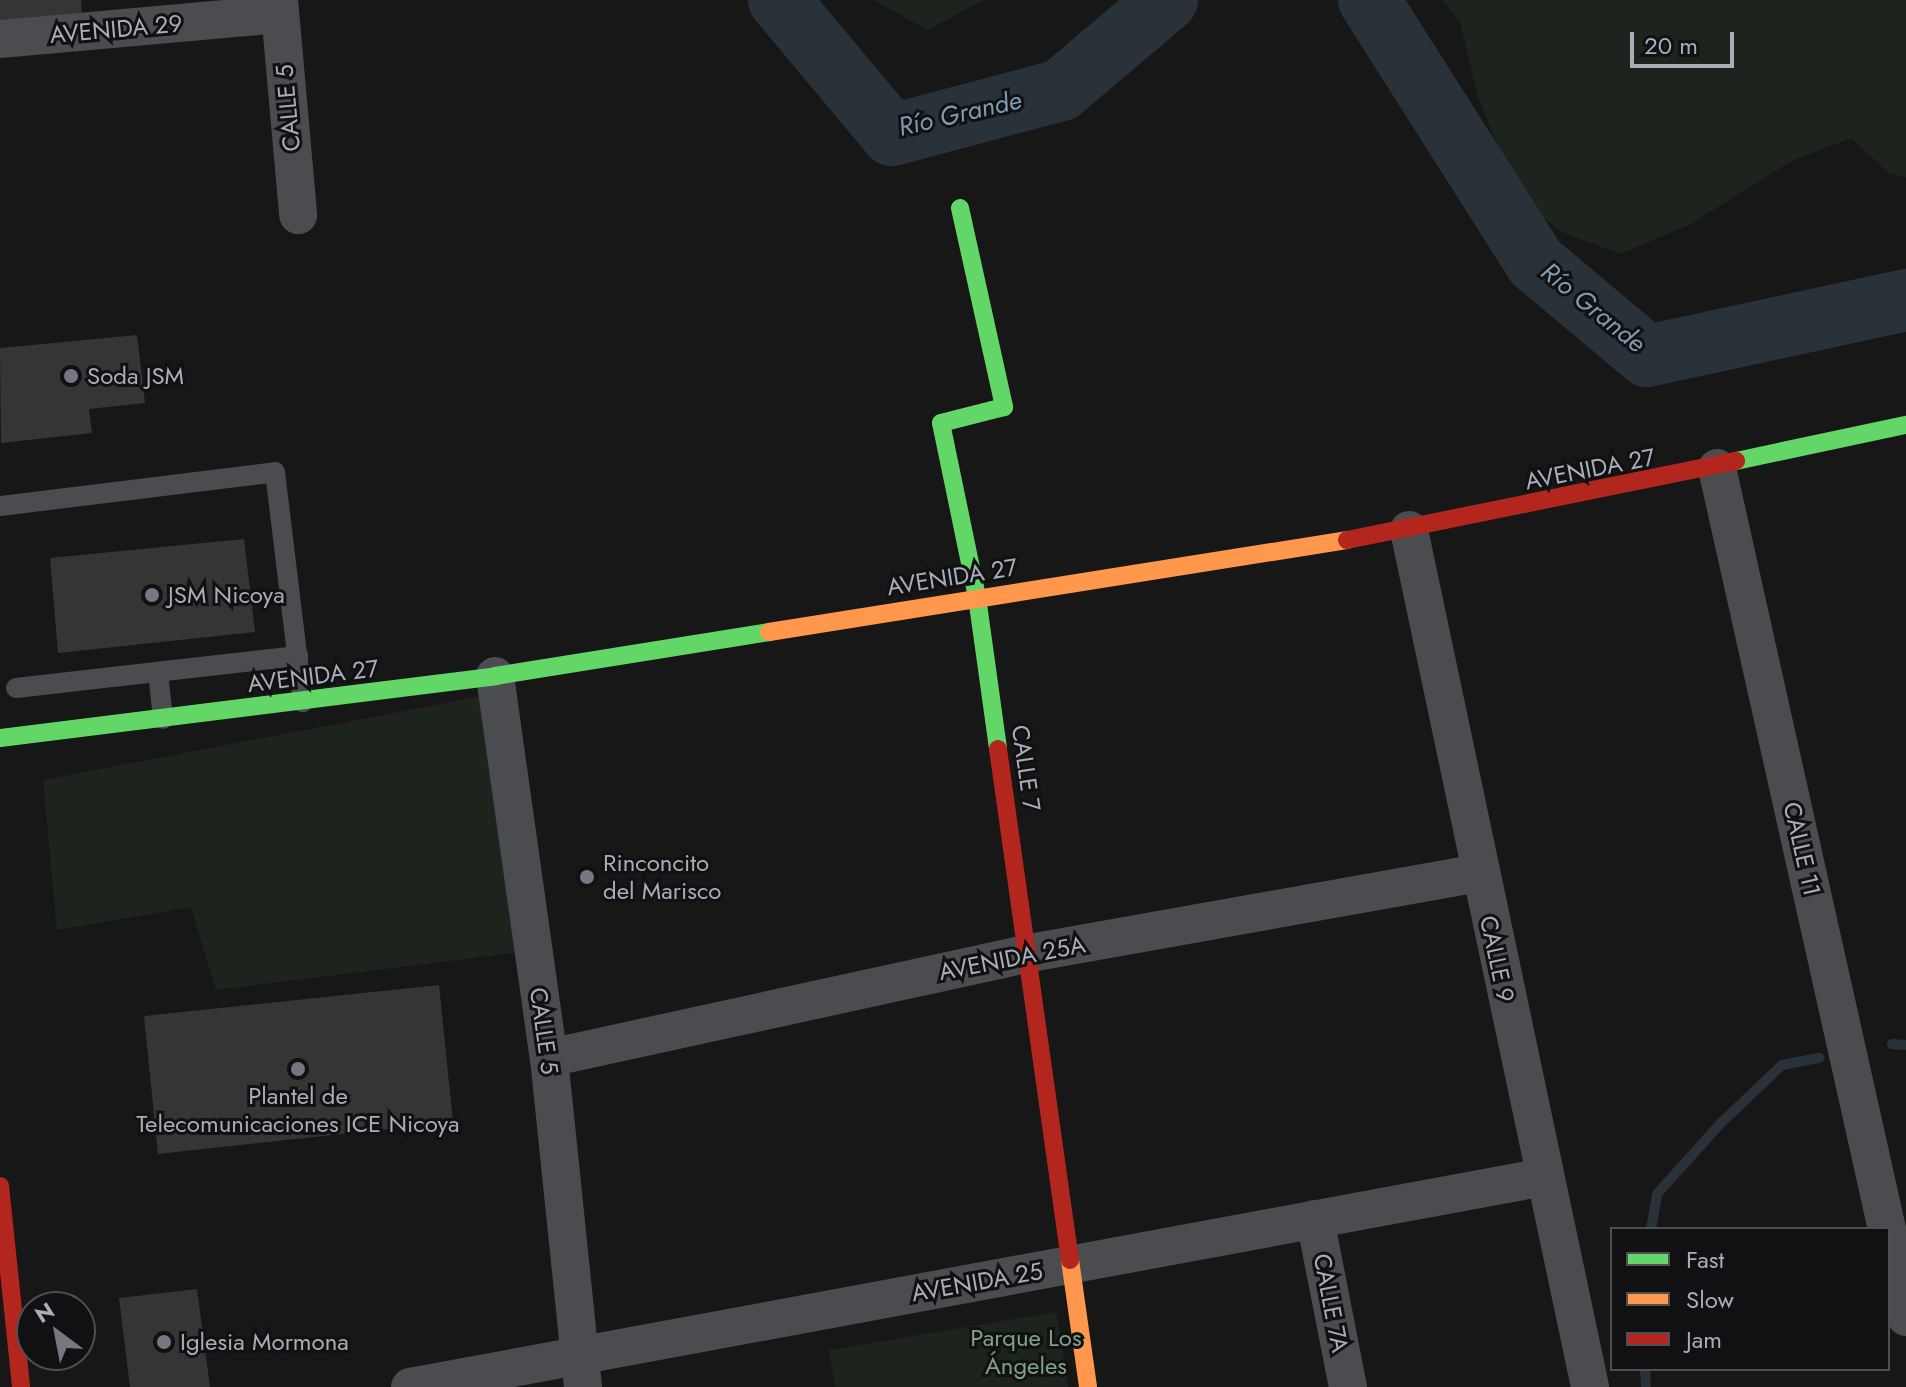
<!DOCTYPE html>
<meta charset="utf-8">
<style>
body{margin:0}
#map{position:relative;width:1906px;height:1387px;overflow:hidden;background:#171717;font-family:Jost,sans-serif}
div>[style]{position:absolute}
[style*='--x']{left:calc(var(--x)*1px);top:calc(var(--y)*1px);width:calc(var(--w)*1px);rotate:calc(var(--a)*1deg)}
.green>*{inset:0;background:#1d241e}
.stream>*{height:10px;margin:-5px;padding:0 5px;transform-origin:5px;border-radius:5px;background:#2a3239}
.river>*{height:62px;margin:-31px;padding:0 31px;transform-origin:31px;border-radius:31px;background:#2a3239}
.building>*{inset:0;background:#353536}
.lane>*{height:20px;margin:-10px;padding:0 10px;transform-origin:10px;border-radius:10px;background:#4b4c50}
.street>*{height:38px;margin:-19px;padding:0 19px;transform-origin:19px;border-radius:19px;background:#4b4c50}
.fast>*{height:18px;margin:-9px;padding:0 9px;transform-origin:9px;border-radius:9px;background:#63d668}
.slow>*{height:18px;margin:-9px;padding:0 9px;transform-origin:9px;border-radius:9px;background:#ff974d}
.jam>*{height:18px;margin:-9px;padding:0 9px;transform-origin:9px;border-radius:9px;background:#b3261e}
.dots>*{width:22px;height:22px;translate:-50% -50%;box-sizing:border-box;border:4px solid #111113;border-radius:50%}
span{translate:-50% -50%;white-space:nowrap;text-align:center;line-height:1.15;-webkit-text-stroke:6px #111113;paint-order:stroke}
.street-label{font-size:24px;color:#a8adb8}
.poi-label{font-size:24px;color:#a8adb8}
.left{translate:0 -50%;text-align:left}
.park-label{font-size:24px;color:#7fa381}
.water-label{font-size:26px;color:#7f9bb3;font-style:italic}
.legend{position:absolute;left:1610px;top:1227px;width:280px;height:144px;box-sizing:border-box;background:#111113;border:2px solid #4d4f55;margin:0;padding:10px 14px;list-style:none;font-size:24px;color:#a8adb8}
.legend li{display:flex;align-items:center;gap:16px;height:40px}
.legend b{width:40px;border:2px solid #4d4f55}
.north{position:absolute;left:16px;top:1291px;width:80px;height:80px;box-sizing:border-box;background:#111113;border:2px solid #4d4f55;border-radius:50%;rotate:328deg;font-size:22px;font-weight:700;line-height:32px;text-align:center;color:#a8adb8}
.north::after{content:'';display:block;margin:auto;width:28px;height:36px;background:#757880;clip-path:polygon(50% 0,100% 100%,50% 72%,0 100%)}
.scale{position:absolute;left:1630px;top:32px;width:104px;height:36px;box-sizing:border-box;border:4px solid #a8adb8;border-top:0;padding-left:10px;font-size:24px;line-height:28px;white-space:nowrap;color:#a8adb8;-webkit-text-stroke:6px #111113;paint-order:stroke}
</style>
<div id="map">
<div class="green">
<div style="clip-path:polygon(874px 0,984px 0,927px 30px)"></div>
<div style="clip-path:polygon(1442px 0,1906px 0,1906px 177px,1888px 173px,1852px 138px,1793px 160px,1689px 225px,1620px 254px,1562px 232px,1532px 208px,1506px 166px,1478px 97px,1460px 22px)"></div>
<div style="clip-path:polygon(482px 696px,523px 952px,216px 990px,191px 907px,57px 930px,43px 780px)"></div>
<div style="clip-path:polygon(1056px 1312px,1068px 1387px,835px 1387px,829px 1350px)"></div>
</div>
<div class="stream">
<div style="--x:1892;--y:1044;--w:14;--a:4"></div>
<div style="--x:1651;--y:1229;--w:36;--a:-80"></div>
<div style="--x:1657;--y:1194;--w:96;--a:-48"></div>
<div style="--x:1721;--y:1123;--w:84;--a:-43.6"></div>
<div style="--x:1782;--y:1065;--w:38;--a:-11"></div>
<div style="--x:1645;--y:1369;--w:18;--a:87"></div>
</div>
<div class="river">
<div style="--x:779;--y:0;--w:176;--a:50.1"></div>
<div style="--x:892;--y:135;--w:175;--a:-14.9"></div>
<div style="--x:1061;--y:90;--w:139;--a:-40.3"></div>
<div style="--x:1369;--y:0;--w:310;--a:57.6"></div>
<div style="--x:1535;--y:262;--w:146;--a:40"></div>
<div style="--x:1647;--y:356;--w:265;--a:-12.2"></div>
</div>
<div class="building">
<div style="clip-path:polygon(0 0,81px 0,82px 16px,0 26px)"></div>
<div style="clip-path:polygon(137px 335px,145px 403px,89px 409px,92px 433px,1px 443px,0 348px)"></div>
<div style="clip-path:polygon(244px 539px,255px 632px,58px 653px,50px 558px)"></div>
<div style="clip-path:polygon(439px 985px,453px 1122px,158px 1154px,144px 1016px)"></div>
<div style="clip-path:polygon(197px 1289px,210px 1387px,130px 1387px,119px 1298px)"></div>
</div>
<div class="lane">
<div style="--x:0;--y:506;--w:277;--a:-7"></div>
<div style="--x:275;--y:472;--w:232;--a:83.1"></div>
<div style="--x:158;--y:672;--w:47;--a:83.9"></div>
<div style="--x:16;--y:688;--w:284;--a:-6.5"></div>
</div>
<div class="street">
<div style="--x:279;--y:0;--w:216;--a:84.9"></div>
<div style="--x:0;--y:39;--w:281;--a:-5.1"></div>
<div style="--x:1717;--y:468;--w:780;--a:77.41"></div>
<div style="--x:1409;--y:530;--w:876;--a:78.07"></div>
<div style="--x:495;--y:676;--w:386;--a:82"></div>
<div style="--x:549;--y:1058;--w:331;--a:84.1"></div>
<div style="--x:549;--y:1058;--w:492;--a:-12.3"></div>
<div style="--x:1030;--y:953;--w:456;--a:-10.1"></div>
<div style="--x:1315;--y:1219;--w:171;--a:78.9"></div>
<div style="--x:1888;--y:1236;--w:83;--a:77.5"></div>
<div style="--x:410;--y:1387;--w:1153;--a:-10.49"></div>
</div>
<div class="fast">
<div style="--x:960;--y:208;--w:204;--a:77.5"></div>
<div style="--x:1004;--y:407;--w:65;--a:165.7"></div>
<div style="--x:941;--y:423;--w:178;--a:78.3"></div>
<div style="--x:977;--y:597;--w:153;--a:82.1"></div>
<div style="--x:1736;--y:461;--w:174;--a:-12"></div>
<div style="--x:0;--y:738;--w:499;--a:-7.1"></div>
<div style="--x:495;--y:676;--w:278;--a:-9.1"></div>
</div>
<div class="slow">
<div style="--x:769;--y:632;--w:585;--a:-9.04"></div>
<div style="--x:1070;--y:1260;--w:128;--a:81.9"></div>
</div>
<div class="jam">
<div style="--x:1347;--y:540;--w:397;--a:-11.5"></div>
<div style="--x:998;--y:749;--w:516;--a:81.98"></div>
<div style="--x:0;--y:1186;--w:202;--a:84"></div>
</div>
<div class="dots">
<div style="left:71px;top:376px;background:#757880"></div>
<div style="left:152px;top:595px;background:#757880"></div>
<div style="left:587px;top:877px;background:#757880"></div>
<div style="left:298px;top:1069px;background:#757880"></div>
<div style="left:164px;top:1342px;background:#757880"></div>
</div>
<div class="street-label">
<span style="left:116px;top:29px;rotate:-5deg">AVENIDA 29</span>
<span style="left:288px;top:108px;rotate:-95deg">CALLE 5</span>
<span style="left:1590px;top:469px;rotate:-11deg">AVENIDA 27</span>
<span style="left:952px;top:577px;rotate:-9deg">AVENIDA 27</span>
<span style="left:313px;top:676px;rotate:-7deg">AVENIDA 27</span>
<span style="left:1026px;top:768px;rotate:82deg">CALLE 7</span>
<span style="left:1802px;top:849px;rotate:77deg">CALLE 11</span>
<span style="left:1012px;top:958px;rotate:-11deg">AVENIDA 25A</span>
<span style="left:1497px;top:959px;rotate:78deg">CALLE 9</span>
<span style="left:544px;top:1031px;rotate:82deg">CALLE 5</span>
<span style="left:977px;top:1282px;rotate:-10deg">AVENIDA 25</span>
<span style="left:1331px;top:1303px;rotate:79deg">CALLE 7A</span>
</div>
<div class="poi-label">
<span class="left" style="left:87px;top:376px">Soda JSM</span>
<span class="left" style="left:168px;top:595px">JSM Nicoya</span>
<span class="left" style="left:603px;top:877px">Rinconcito<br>del Marisco</span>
<span style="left:298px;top:1110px">Plantel de<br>Telecomunicaciones ICE Nicoya</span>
<span class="left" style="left:180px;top:1342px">Iglesia Mormona</span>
</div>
<div class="park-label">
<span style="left:1026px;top:1352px">Parque Los<br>Ángeles</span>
</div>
<div class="water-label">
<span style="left:960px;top:114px;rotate:-13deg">Río Grande</span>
<span style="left:1593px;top:308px;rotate:39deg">Río Grande</span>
</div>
<ul class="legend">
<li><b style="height:10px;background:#63d668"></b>Fast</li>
<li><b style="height:10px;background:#ff974d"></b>Slow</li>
<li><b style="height:10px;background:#b3261e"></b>Jam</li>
</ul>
<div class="north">N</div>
<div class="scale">20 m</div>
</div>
